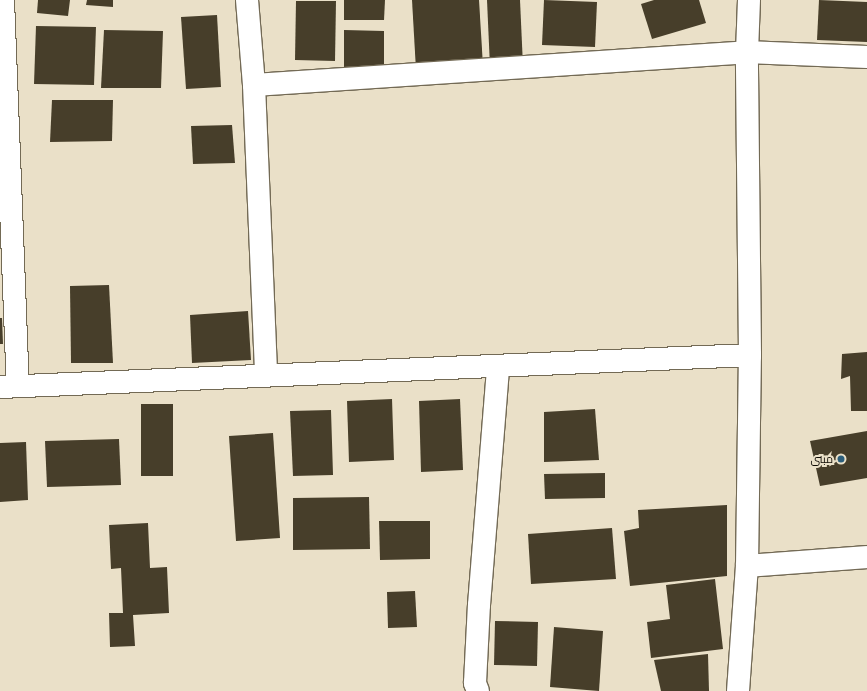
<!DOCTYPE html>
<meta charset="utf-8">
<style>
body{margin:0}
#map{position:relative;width:867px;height:691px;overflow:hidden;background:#eae0c8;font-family:Lato,Cairo,sans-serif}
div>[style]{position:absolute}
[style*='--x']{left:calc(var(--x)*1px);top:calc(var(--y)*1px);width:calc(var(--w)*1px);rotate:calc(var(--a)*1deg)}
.building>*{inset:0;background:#473e2a}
.roads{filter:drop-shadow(1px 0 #736a55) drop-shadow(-1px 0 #736a55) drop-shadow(0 1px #736a55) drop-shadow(0 -1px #736a55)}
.minor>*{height:22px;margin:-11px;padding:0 11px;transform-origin:11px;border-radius:11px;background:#fff}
.dots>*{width:11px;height:11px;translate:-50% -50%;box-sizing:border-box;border:2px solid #eae0c8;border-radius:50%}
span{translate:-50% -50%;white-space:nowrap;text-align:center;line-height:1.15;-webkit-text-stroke:4px #eae0c8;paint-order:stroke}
.poi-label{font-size:11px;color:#0f0b04}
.right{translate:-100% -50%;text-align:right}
</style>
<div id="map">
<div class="building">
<div style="clip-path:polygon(38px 0,70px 0,68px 16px,37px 13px)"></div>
<div style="clip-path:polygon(87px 0,113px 0,113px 7px,86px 5px)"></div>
<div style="clip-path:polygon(344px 0,385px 0,384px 20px,344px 20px)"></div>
<div style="clip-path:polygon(412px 0,479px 0,483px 66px,416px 70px)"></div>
<div style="clip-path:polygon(487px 0,520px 0,523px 66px,490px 67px)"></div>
<div style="clip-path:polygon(544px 0,597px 2px,595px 47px,542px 45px)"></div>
<div style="clip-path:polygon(654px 0,699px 0,706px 23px,652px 39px,641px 4px)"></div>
<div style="clip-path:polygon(819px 0,867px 2px,867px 42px,817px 40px)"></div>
<div style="clip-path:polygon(296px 1px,336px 1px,335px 61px,295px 60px)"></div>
<div style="clip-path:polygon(217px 15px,221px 87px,186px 89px,181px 17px)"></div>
<div style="clip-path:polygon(36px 26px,96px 27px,94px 85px,34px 84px)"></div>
<div style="clip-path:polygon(104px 30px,163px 31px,161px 88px,101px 88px)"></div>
<div style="clip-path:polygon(344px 30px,384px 31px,384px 72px,344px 71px)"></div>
<div style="clip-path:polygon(52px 100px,113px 100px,112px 141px,50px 142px)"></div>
<div style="clip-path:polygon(232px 125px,235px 163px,193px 164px,191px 126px)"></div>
<div style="clip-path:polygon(109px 285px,113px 363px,71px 363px,70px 286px)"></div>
<div style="clip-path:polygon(248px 311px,251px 360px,192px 363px,190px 315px)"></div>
<div style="clip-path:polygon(0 318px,2px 318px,3px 344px,0 344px)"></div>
<div style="clip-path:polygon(867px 352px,867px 411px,851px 411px,850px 376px,841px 379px,842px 354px)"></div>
<div style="clip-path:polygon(392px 399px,394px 460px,349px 462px,347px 401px)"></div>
<div style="clip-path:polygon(460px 399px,463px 470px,421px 472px,419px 401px)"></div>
<div style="clip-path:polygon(141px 404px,173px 404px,173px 476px,141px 476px)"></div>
<div style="clip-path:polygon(595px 409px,599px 460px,544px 462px,544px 412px)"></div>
<div style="clip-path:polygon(331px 410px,333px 475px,293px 476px,290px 411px)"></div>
<div style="clip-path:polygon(867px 431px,867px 478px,820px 486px,810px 441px)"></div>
<div style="clip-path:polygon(273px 433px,280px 538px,236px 541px,229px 436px)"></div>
<div style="clip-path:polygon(119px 439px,121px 485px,47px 487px,45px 441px)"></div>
<div style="clip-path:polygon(26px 442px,28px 500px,0 502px,0 443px)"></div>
<div style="clip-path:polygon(605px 473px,605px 498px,545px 499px,544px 474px)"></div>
<div style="clip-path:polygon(369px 497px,370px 549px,293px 550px,293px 498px)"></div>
<div style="clip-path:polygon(727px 505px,727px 576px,630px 586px,624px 531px,639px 528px,638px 510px)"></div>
<div style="clip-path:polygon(379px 521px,430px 521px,430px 559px,380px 560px)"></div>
<div style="clip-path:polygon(148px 523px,150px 568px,167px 567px,169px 613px,133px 615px,135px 646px,110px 647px,109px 613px,123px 613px,121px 568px,111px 569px,109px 525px)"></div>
<div style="clip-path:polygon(612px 528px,616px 579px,531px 584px,528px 534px)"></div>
<div style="clip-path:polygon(715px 579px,723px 649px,651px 658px,647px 622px,670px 619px,666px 585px)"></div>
<div style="clip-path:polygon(415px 591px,417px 627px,388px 628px,387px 592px)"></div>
<div style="clip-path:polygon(495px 621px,538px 622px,537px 666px,494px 665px)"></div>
<div style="clip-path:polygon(554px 627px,603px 631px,599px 691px,550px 687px)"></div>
<div style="clip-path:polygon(708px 654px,709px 691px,661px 691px,654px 660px)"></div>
</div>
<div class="roads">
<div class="minor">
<div style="--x:3;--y:0;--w:385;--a:87.8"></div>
<div style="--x:247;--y:0;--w:85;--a:85.3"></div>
<div style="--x:254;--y:85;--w:290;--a:87.6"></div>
<div style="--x:254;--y:85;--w:494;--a:-3.8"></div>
<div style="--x:747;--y:52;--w:120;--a:2.4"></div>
<div style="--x:0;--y:387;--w:751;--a:-2.44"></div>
<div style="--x:747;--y:566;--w:120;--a:-4.3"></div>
<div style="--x:478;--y:691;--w:9;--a:-111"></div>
<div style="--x:475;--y:683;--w:78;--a:-87.1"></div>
<div style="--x:479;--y:605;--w:238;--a:-85.4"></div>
<div style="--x:738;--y:691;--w:125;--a:-85.9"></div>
<div style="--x:747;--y:566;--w:211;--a:-89.2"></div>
<div style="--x:750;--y:355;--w:303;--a:-90.6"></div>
<div style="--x:747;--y:52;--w:52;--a:-87.8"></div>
</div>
</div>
<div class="dots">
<div style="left:841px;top:459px;background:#2c5e7b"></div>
</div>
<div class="poi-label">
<span class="right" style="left:833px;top:459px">مبنى</span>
</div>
</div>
